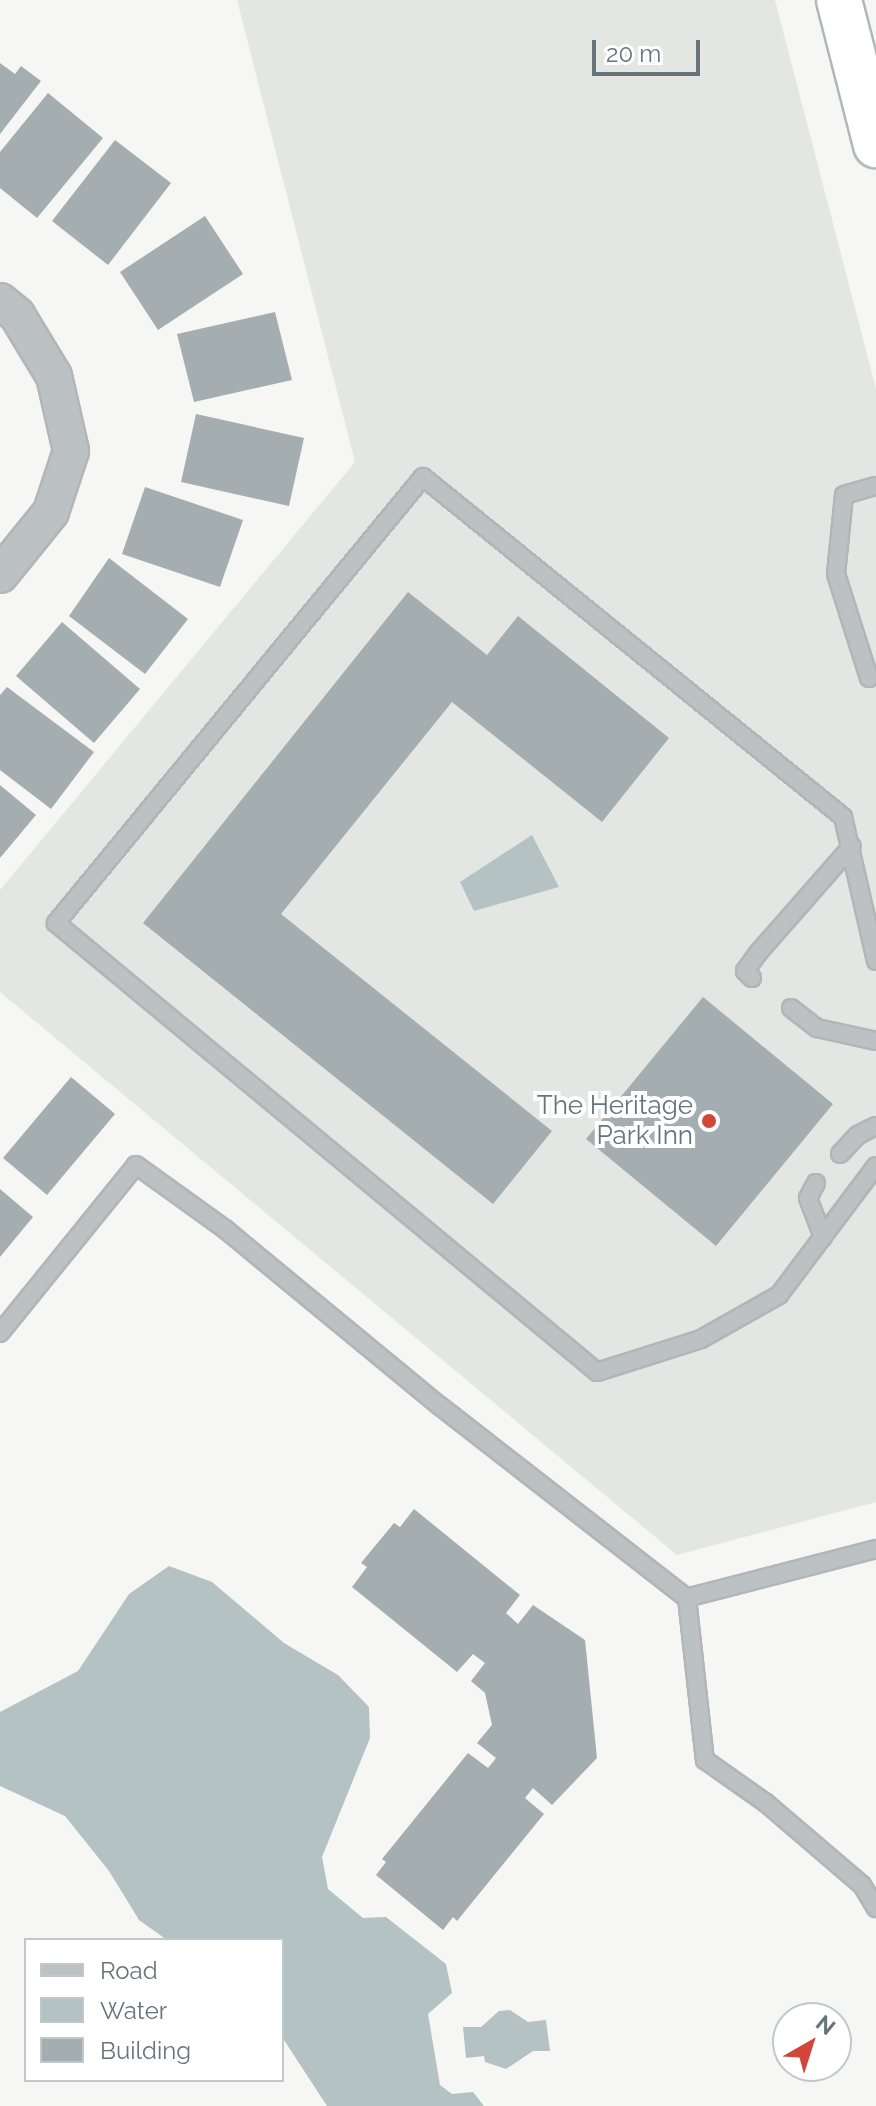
<!DOCTYPE html>
<style>
body{margin:0}
#map{position:relative;width:876px;height:2106px;overflow:hidden;background:#f6f6f4;font-family:Raleway,sans-serif}
div>[style]{position:absolute}
[style*='--x']{left:calc(var(--x)*1px);top:calc(var(--y)*1px);width:calc(var(--w)*1px);rotate:calc(var(--a)*1deg)}
.built>*{inset:0;background:#e4e6e4}
.water>*{inset:0;background:#b4c2c4}
.building>*{inset:0;background:#a4adb0}
.roads{filter:drop-shadow(2px 0 #b2b6b8) drop-shadow(-2px 0 #b2b6b8) drop-shadow(0 2px #b2b6b8) drop-shadow(0 -2px #b2b6b8)}
.lane>*{height:16px;margin:-8px;padding:0 8px;transform-origin:8px;border-radius:8px;background:#bcc1c3}
.street>*{height:34px;margin:-17px;padding:0 17px;transform-origin:17px;border-radius:17px;background:#bcc1c3}
.highway>*{height:44px;margin:-22px;padding:0 22px;transform-origin:22px;border-radius:22px;background:#fff}
.dots>*{width:22px;height:22px;translate:-50% -50%;box-sizing:border-box;border:4px solid #fff;border-radius:50%}
span{translate:-50% -50%;white-space:nowrap;text-align:center;line-height:1.15;-webkit-text-stroke:8px #fff;paint-order:stroke}
.poi-label{font-size:26px;color:#65757b}
.right{translate:-100% -50%;text-align:right}
.legend{position:absolute;left:24px;top:1938px;width:260px;height:144px;box-sizing:border-box;background:#fff;border:2px solid #c1c8ca;margin:0;padding:10px 14px;list-style:none;font-size:24px;color:#65757b}
.legend li{display:flex;align-items:center;gap:16px;height:40px}
.legend b{width:40px;border:2px solid #c1c8ca}
.north{position:absolute;left:772px;top:2002px;width:80px;height:80px;box-sizing:border-box;background:#fff;border:2px solid #c1c8ca;border-radius:50%;rotate:39deg;font-size:22px;font-weight:700;line-height:32px;text-align:center;color:#65757b}
.north::after{content:'';display:block;margin:auto;width:28px;height:36px;background:#d14639;clip-path:polygon(50% 0,100% 100%,50% 72%,0 100%)}
.scale{position:absolute;left:592px;top:40px;width:108px;height:36px;box-sizing:border-box;border:4px solid #65757b;border-top:0;padding-left:10px;font-size:24px;line-height:28px;white-space:nowrap;color:#65757b;-webkit-text-stroke:6px #fff;paint-order:stroke}
</style>
<div id="map">
<div class="built">
<div style="clip-path:polygon(237px 0,775px 0,876px 389px,876px 1502px,677px 1555px,0 992px,0 890px,355px 462px)"></div>
</div>
<div class="water">
<div style="clip-path:polygon(532px 835px,559px 887px,474px 911px,460px 882px)"></div>
<div style="clip-path:polygon(169px 1566px,212px 1582px,284px 1643px,338px 1675px,369px 1707px,370px 1738px,322px 1857px,328px 1889px,363px 1918px,386px 1917px,446px 1964px,452px 1993px,428px 2014px,440px 2085px,452px 2094px,473px 2092px,484px 2106px,327px 2106px,282px 2037px,282px 1940px,167px 1940px,139px 1920px,109px 1871px,65px 1816px,0 1786px,0 1712px,78px 1671px,129px 1594px)"></div>
<div style="clip-path:polygon(510px 2010px,528px 2022px,546px 2020px,550px 2051px,533px 2051px,506px 2069px,485px 2062px,484px 2056px,466px 2058px,463px 2027px,481px 2027px,499px 2011px)"></div>
</div>
<div class="building">
<div style="clip-path:polygon(0 63px,15px 74px,21px 66px,41px 81px,0 134px)"></div>
<div style="clip-path:polygon(48px 93px,103px 138px,37px 218px,0 188px,0 152px)"></div>
<div style="clip-path:polygon(115px 140px,171px 183px,108px 265px,52px 221px)"></div>
<div style="clip-path:polygon(205px 216px,243px 274px,158px 330px,120px 272px)"></div>
<div style="clip-path:polygon(275px 312px,292px 380px,194px 402px,177px 334px)"></div>
<div style="clip-path:polygon(196px 414px,304px 438px,289px 506px,181px 482px)"></div>
<div style="clip-path:polygon(145px 487px,243px 520px,220px 587px,122px 554px)"></div>
<div style="clip-path:polygon(109px 558px,188px 619px,145px 674px,69px 616px)"></div>
<div style="clip-path:polygon(408px 592px,487px 655px,518px 616px,669px 738px,602px 822px,452px 702px,281px 914px,552px 1131px,493px 1204px,143px 923px)"></div>
<div style="clip-path:polygon(62px 622px,140px 689px,94px 743px,16px 676px)"></div>
<div style="clip-path:polygon(7px 687px,94px 752px,51px 809px,0 770px,0 695px)"></div>
<div style="clip-path:polygon(0 785px,36px 815px,0 858px)"></div>
<div style="clip-path:polygon(703px 997px,833px 1104px,716px 1246px,586px 1139px)"></div>
<div style="clip-path:polygon(71px 1077px,115px 1114px,47px 1195px,3px 1158px)"></div>
<div style="clip-path:polygon(0 1189px,33px 1217px,0 1257px)"></div>
<div style="clip-path:polygon(414px 1509px,520px 1595px,506px 1613px,518px 1624px,533px 1605px,585px 1640px,597px 1758px,552px 1805px,533px 1788px,525px 1798px,544px 1814px,457px 1921px,453px 1917px,443px 1930px,376px 1875px,386px 1862px,382px 1859px,468px 1753px,488px 1768px,496px 1758px,477px 1743px,492px 1725px,485px 1693px,471px 1681px,485px 1663px,473px 1654px,457px 1672px,352px 1587px,367px 1567px,361px 1563px,394px 1523px,400px 1527px)"></div>
</div>
<div class="roads">
<div class="lane">
<div style="--x:869;--y:678;--w:109;--a:-107.6"></div>
<div style="--x:836;--y:574;--w:79;--a:-84.2"></div>
<div style="--x:844;--y:495;--w:33;--a:-16"></div>
<div style="--x:876;--y:961;--w:148;--a:-102.9"></div>
<div style="--x:843;--y:817;--w:540;--a:-141.01"></div>
<div style="--x:423;--y:477;--w:578;--a:129.45"></div>
<div style="--x:56;--y:923;--w:703;--a:39.69"></div>
<div style="--x:597;--y:1372;--w:109;--a:-17.6"></div>
<div style="--x:701;--y:1339;--w:90;--a:-29.4"></div>
<div style="--x:779;--y:1295;--w:161;--a:-53.1"></div>
<div style="--x:752;--y:978;--w:10;--a:-135"></div>
<div style="--x:745;--y:971;--w:22;--a:-54"></div>
<div style="--x:758;--y:953;--w:142;--a:-48.7"></div>
<div style="--x:791;--y:1008;--w:33;--a:38"></div>
<div style="--x:817;--y:1028;--w:60;--a:12.4"></div>
<div style="--x:840;--y:1154;--w:26;--a:-47"></div>
<div style="--x:858;--y:1135;--w:20;--a:-27"></div>
<div style="--x:816;--y:1183;--w:17;--a:118"></div>
<div style="--x:808;--y:1198;--w:42;--a:69"></div>
<div style="--x:0;--y:1333;--w:216;--a:-51"></div>
<div style="--x:136;--y:1165;--w:110;--a:35.7"></div>
<div style="--x:225;--y:1229;--w:278;--a:39.5"></div>
<div style="--x:440;--y:1406;--w:313;--a:37.9"></div>
<div style="--x:876;--y:1549;--w:195;--a:165.5"></div>
<div style="--x:687;--y:1598;--w:163;--a:83.7"></div>
<div style="--x:705;--y:1760;--w:75;--a:35.2"></div>
<div style="--x:766;--y:1803;--w:126;--a:40.5"></div>
<div style="--x:862;--y:1885;--w:27;--a:59"></div>
</div>
<div class="street">
<div style="--x:0;--y:301;--w:22;--a:39"></div>
<div style="--x:17;--y:315;--w:71;--a:58.8"></div>
<div style="--x:54;--y:376;--w:77;--a:77.2"></div>
<div style="--x:71;--y:451;--w:64;--a:108.2"></div>
<div style="--x:51;--y:512;--w:81;--a:129"></div>
</div>
<div class="highway">
<div style="--x:839;--y:0;--w:150;--a:75.7"></div>
</div>
</div>
<div class="dots">
<div style="left:709px;top:1121px;background:#d14639"></div>
</div>
<div class="poi-label">
<span class="right" style="left:693px;top:1121px">The Heritage<br>Park Inn</span>
</div>
<ul class="legend">
<li><b style="height:10px;background:#bcc1c3"></b>Road</li>
<li><b style="height:22px;background:#b4c2c4"></b>Water</li>
<li><b style="height:22px;background:#a4adb0"></b>Building</li>
</ul>
<div class="north">N</div>
<div class="scale">20 m</div>
</div>
